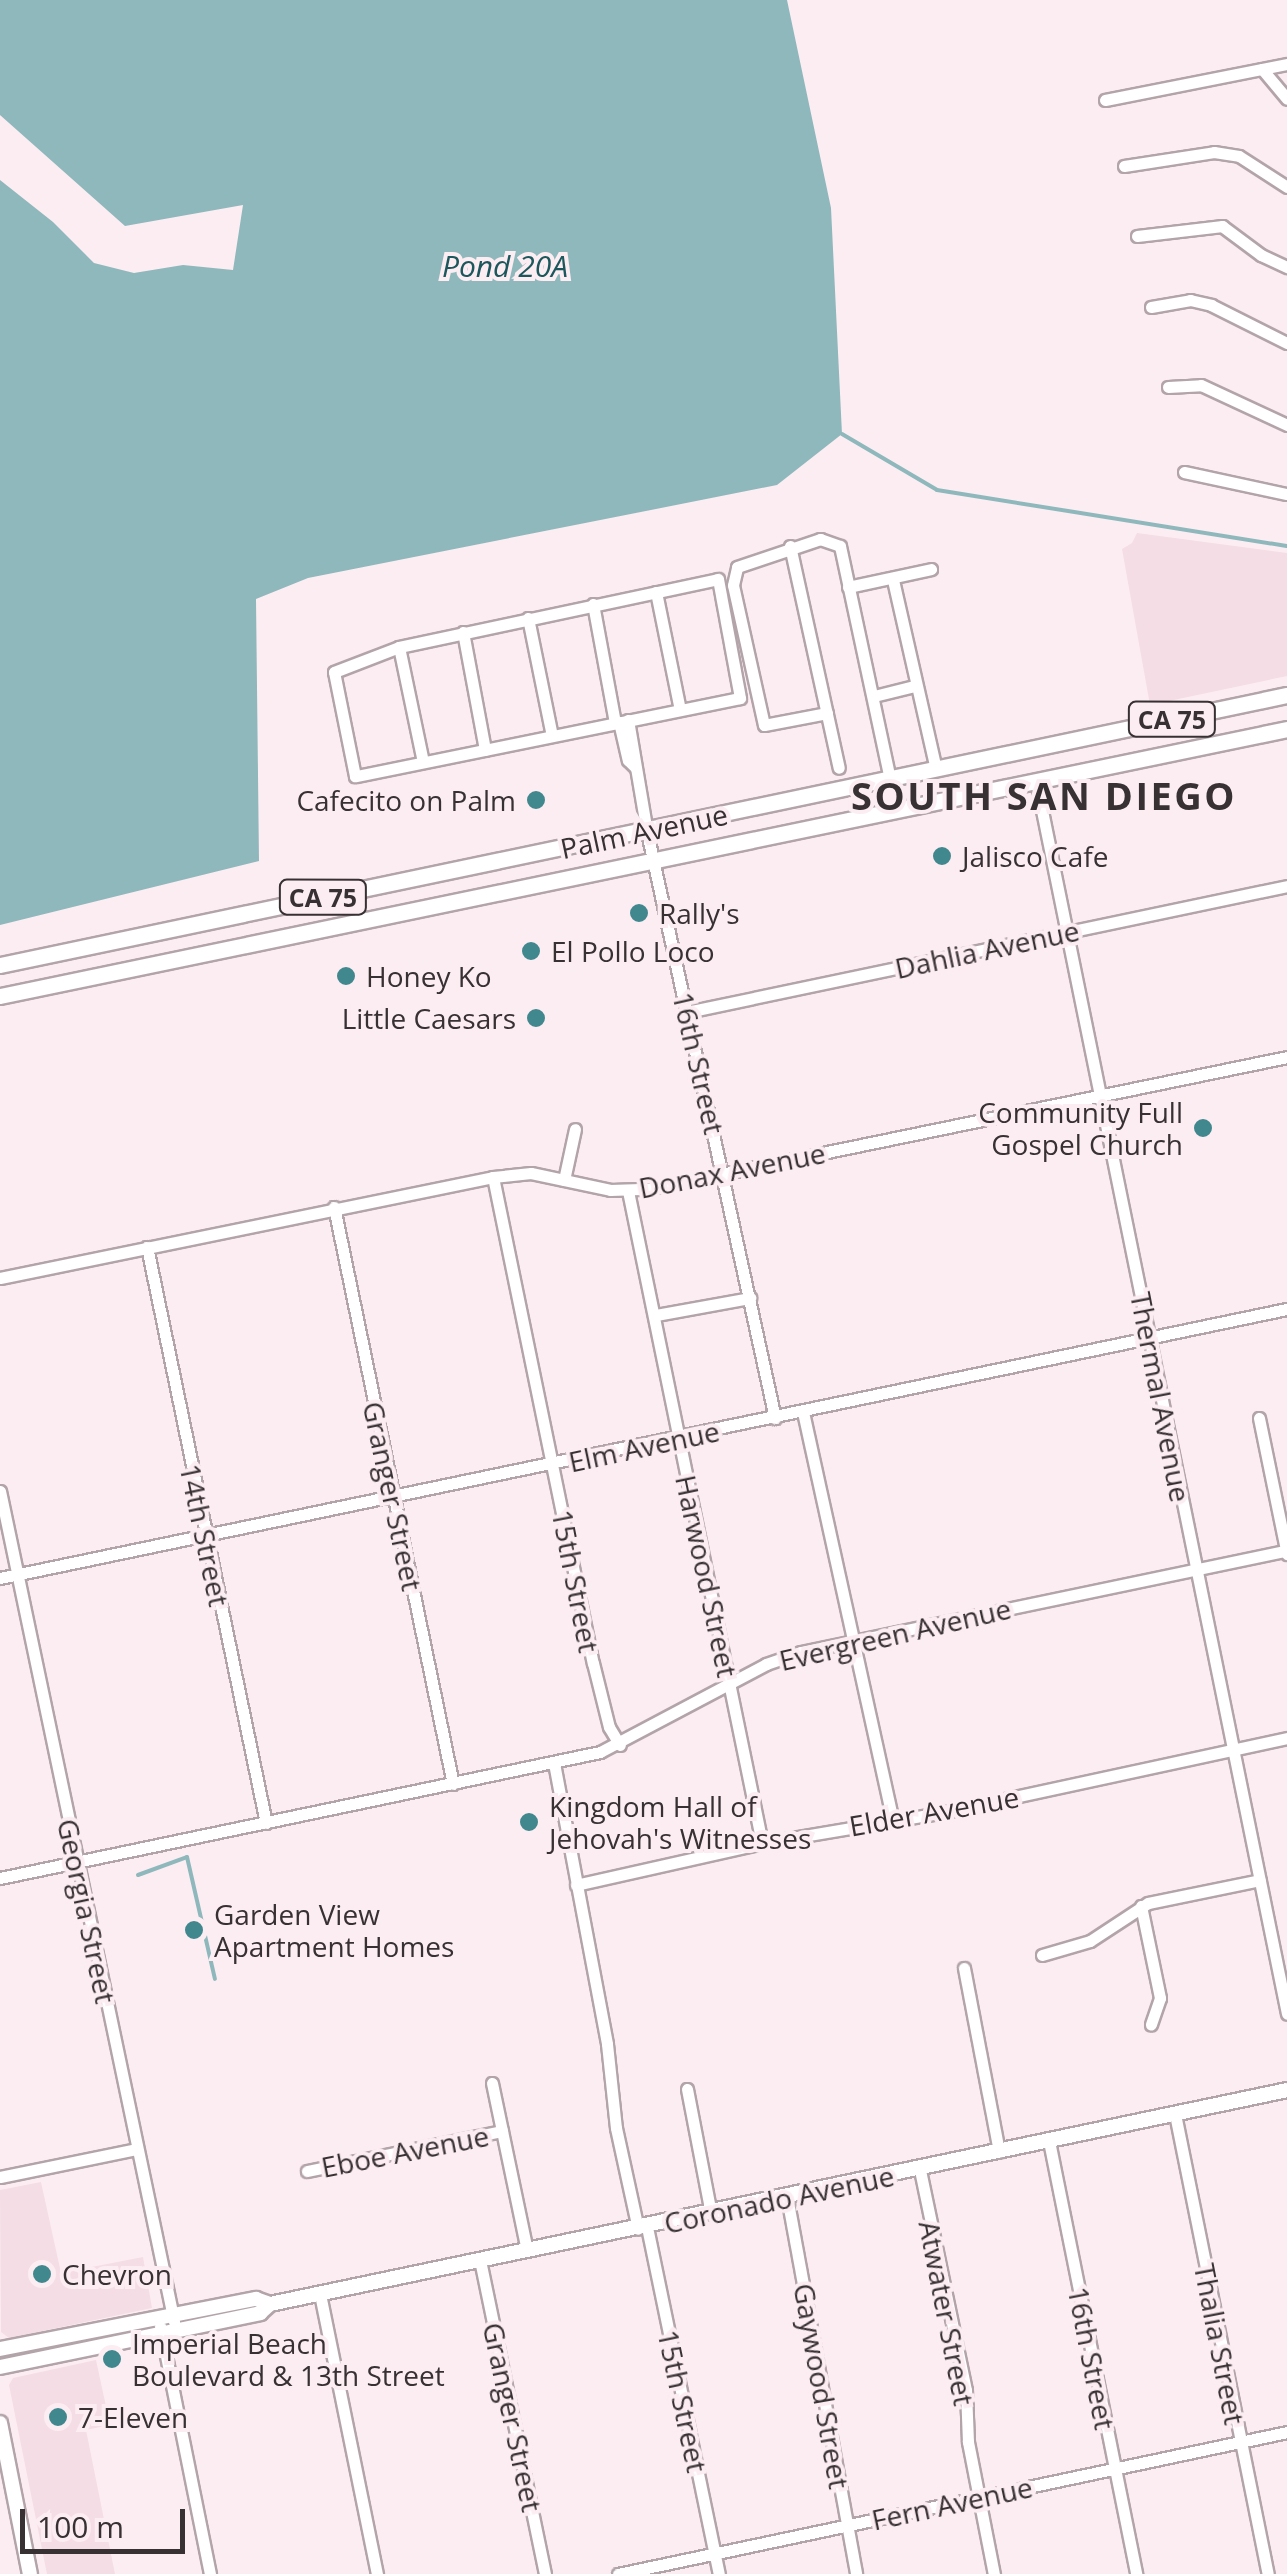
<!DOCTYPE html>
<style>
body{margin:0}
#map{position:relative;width:1287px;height:2574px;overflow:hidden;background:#fcedf2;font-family:"Open Sans",sans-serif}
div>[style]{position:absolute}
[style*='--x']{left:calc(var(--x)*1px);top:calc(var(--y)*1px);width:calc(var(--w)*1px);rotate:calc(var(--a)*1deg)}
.built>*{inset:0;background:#f4dde4}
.water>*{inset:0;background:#8eb8bc}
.stream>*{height:4px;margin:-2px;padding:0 2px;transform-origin:2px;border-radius:2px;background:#8eb8bc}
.roads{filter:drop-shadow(2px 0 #b3a4a9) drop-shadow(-2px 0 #b3a4a9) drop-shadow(0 2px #b3a4a9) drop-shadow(0 -2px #b3a4a9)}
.minor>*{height:11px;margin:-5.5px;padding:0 5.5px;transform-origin:5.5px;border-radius:5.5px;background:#fff}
.major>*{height:14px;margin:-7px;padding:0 7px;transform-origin:7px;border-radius:7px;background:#fff}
.highway>*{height:15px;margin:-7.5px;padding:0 7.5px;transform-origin:7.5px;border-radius:7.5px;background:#fff}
.dots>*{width:28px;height:28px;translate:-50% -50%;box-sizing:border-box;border:5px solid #fcedf2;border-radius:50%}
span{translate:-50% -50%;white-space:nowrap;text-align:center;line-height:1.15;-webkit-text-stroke:8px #fcedf2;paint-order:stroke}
.shield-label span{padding:2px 8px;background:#fcedf2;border:2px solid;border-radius:8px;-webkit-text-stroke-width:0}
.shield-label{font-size:25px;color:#373133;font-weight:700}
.poi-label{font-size:28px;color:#373133}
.right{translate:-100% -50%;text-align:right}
.left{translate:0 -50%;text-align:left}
.street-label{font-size:28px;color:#373133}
.water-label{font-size:30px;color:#1b575c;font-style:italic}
.district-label{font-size:38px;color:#373133;font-weight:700;letter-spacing:2.5px}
.scale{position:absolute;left:20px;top:2509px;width:165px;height:45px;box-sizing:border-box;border:5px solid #373133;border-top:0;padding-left:12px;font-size:30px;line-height:35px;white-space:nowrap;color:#373133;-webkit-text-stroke:8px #fcedf2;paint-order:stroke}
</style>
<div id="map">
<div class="built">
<div style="clip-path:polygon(1137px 533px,1287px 553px,1287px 676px,1150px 705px,1122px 549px,1132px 543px)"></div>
<div style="clip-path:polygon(41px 2182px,61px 2273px,143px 2257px,152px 2308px,9px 2338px,1px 2332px,0 2190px)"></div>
<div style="clip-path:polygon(96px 2360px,110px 2425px,86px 2430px,115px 2574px,47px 2574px,9px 2385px,13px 2378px)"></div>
</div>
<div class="water">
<div style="clip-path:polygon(0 0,787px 0,831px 208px,842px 434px,777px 485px,308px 578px,256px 599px,259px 861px,0 925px,0 180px,53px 222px,94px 263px,134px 273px,183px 265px,233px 270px,243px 205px,125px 226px,0 115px)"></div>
</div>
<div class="stream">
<div style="--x:842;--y:434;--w:110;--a:30.5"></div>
<div style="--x:937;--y:490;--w:354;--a:9.1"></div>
<div style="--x:138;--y:1875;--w:52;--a:-20.2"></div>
<div style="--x:187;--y:1857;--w:125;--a:77.1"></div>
</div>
<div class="roads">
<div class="minor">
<div style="--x:1262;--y:69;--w:39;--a:50"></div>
<div style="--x:1105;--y:100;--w:186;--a:-11.2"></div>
<div style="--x:1124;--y:166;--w:91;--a:-8.8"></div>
<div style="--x:1214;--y:152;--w:25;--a:9"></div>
<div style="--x:1239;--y:156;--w:57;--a:32.9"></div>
<div style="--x:1137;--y:236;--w:86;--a:-6.7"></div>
<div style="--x:1222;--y:226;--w:49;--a:36.6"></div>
<div style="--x:1261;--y:255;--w:29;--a:25"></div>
<div style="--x:1151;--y:307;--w:40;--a:-10"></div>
<div style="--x:1190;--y:300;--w:22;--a:13"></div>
<div style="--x:1211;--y:305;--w:85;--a:26.6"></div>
<div style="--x:1168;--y:387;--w:33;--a:-3"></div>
<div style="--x:1201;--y:385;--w:95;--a:24.9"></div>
<div style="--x:1184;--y:472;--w:105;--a:12.1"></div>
<div style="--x:790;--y:546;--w:227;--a:77.6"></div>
<div style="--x:718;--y:579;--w:121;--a:79.5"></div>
<div style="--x:740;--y:698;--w:393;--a:168.5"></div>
<div style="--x:355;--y:776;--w:106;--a:-101.4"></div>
<div style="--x:334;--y:672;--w:70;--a:-21"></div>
<div style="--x:399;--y:647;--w:326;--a:-12"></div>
<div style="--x:893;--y:580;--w:194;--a:77.2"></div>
<div style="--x:848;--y:587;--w:85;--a:-12.2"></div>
<div style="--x:656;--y:592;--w:120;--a:78.5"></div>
<div style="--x:593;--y:604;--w:121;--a:79.5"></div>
<div style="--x:528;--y:618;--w:120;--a:78.5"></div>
<div style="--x:463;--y:632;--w:120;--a:79.4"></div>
<div style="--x:399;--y:647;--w:117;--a:78.2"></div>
<div style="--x:874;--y:696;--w:41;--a:-14"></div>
<div style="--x:827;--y:713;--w:64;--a:169.2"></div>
<div style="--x:764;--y:725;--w:143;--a:-102.5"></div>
<div style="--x:733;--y:585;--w:18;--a:-77"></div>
<div style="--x:737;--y:567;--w:88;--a:-18.6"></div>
<div style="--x:820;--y:539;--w:21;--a:19"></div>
<div style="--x:840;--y:546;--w:239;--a:77.9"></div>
<div style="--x:628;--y:720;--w:114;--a:80.4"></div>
<div style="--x:647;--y:832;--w:600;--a:77.68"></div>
<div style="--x:619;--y:722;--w:39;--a:77"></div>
<div style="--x:628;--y:760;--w:10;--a:45"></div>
<div style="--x:1036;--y:781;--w:1258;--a:78.49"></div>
<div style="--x:687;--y:1012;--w:613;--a:-11.86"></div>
<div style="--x:493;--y:1177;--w:496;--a:78.4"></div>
<div style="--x:593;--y:1663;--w:66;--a:76"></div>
<div style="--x:609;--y:1727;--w:21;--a:59"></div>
<div style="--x:564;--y:1180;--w:52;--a:-77.8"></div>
<div style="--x:628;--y:1191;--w:666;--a:78.39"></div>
<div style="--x:334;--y:1207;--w:589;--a:78.35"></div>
<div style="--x:147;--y:1247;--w:588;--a:78.33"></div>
<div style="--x:0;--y:1278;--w:503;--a:-11.58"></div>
<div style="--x:493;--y:1177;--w:38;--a:-6"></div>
<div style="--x:531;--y:1173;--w:81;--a:12.1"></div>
<div style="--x:610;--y:1190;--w:38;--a:-2"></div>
<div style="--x:648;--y:1189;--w:652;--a:-11.67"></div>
<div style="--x:656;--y:1315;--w:96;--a:-10.3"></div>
<div style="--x:803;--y:1412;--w:416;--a:77.6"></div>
<div style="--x:1259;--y:1418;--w:139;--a:78.4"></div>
<div style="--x:0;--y:1491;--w:849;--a:78.17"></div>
<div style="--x:0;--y:1578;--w:1315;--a:-11.81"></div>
<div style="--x:554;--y:1763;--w:286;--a:79.3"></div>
<div style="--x:607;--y:2044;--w:84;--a:83.9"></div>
<div style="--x:616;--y:2128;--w:103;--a:77.7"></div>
<div style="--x:0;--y:1878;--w:613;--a:-11.86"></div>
<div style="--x:600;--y:1752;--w:188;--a:-27.9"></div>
<div style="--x:766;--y:1664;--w:37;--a:-19"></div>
<div style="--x:801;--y:1652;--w:495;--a:-11.8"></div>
<div style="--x:576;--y:1885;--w:191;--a:-12.7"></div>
<div style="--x:762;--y:1843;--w:186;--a:-9.6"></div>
<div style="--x:945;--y:1812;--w:350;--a:-12.2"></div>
<div style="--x:1141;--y:1906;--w:94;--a:78.3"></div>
<div style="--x:1160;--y:1998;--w:28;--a:109"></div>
<div style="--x:1042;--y:1955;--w:50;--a:-16.3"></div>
<div style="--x:1090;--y:1941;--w:69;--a:-33.2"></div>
<div style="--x:1148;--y:1903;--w:114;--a:-11.6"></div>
<div style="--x:964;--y:1968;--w:187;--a:79.2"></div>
<div style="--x:492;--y:2083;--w:171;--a:78.2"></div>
<div style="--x:687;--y:2089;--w:127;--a:79.1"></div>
<div style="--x:1175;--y:2114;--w:469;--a:78.6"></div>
<div style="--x:1049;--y:2141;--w:442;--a:78.6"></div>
<div style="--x:920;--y:2170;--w:225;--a:78.2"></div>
<div style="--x:966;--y:2390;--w:52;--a:87.8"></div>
<div style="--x:968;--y:2442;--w:135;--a:78.9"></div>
<div style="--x:307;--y:2171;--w:199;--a:-11.6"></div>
<div style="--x:0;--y:2177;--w:140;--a:-11.6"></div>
<div style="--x:787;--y:2197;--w:383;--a:79.6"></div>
<div style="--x:647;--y:2227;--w:354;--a:78.3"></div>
<div style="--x:480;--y:2260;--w:321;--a:78.3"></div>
<div style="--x:320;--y:2294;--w:286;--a:78.5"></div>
<div style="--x:160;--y:2326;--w:253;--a:78.6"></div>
<div style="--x:618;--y:2574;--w:684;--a:-11.98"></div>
</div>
<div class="major">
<div style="--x:0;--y:2349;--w:261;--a:-11.1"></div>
<div style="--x:256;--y:2299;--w:15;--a:20"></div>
<div style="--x:0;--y:2367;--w:266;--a:-11.7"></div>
<div style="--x:260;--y:2313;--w:13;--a:-42"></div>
<div style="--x:270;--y:2304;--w:1039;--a:-11.88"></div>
<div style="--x:0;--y:2423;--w:154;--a:78.8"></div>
</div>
<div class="highway">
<div style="--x:0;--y:965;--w:1315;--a:-11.85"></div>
<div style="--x:0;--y:996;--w:1314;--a:-11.72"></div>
</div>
</div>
<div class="dots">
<div style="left:536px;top:800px;background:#40888e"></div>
<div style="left:942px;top:856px;background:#40888e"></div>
<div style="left:639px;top:913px;background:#40888e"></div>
<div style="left:531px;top:951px;background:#40888e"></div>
<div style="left:346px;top:976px;background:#40888e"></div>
<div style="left:536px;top:1018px;background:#40888e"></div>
<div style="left:1203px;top:1128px;background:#40888e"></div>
<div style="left:529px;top:1822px;background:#40888e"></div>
<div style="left:194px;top:1930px;background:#40888e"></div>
<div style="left:42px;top:2274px;background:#40888e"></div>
<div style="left:112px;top:2359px;background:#40888e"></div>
<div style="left:58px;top:2417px;background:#40888e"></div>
</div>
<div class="shield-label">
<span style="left:1172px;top:719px">CA 75</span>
<span style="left:323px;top:897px">CA 75</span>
</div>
<div class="poi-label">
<span class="right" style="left:516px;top:800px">Cafecito on Palm</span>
<span class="left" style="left:962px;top:856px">Jalisco Cafe</span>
<span class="left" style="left:659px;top:913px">Rally's</span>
<span class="left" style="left:551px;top:951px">El Pollo Loco</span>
<span class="left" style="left:366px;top:976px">Honey Ko</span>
<span class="right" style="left:516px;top:1018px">Little Caesars</span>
<span class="right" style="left:1183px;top:1128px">Community Full<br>Gospel Church</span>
<span class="left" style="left:549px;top:1822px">Kingdom Hall of<br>Jehovah's Witnesses</span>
<span class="left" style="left:214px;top:1930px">Garden View<br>Apartment Homes</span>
<span class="left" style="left:62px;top:2274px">Chevron</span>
<span class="left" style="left:132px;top:2359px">Imperial Beach<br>Boulevard &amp; 13th Street</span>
<span class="left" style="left:78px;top:2417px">7-Eleven</span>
</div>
<div class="street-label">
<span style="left:644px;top:831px;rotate:-12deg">Palm Avenue</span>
<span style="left:987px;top:949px;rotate:-12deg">Dahlia Avenue</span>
<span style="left:699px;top:1063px;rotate:77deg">16th Street</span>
<span style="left:732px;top:1170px;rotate:-11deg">Donax Avenue</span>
<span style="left:1161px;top:1397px;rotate:79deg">Thermal Avenue</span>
<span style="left:644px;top:1446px;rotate:-12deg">Elm Avenue</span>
<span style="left:393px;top:1496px;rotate:78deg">Granger Street</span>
<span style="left:205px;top:1535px;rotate:78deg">14th Street</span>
<span style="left:707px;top:1576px;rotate:78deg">Harwood Street</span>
<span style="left:576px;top:1581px;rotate:79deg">15th Street</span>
<span style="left:895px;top:1634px;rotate:-13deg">Evergreen Avenue</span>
<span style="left:934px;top:1811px;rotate:-10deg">Elder Avenue</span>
<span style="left:87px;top:1911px;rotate:78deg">Georgia Street</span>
<span style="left:405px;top:2151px;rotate:-11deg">Eboe Avenue</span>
<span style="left:779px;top:2199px;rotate:-12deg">Coronado Avenue</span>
<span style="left:947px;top:2313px;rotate:79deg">Atwater Street</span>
<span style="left:1220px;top:2344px;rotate:79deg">Thalia Street</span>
<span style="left:1092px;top:2358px;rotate:79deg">16th Street</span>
<span style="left:822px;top:2386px;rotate:80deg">Gaywood Street</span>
<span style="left:683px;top:2401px;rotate:78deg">15th Street</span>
<span style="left:513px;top:2417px;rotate:78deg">Granger Street</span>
<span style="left:952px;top:2503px;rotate:-12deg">Fern Avenue</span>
</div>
<div class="water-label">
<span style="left:505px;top:266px">Pond 20A</span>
</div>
<div class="district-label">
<span style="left:1044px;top:796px">SOUTH SAN DIEGO</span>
</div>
<div class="scale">100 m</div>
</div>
